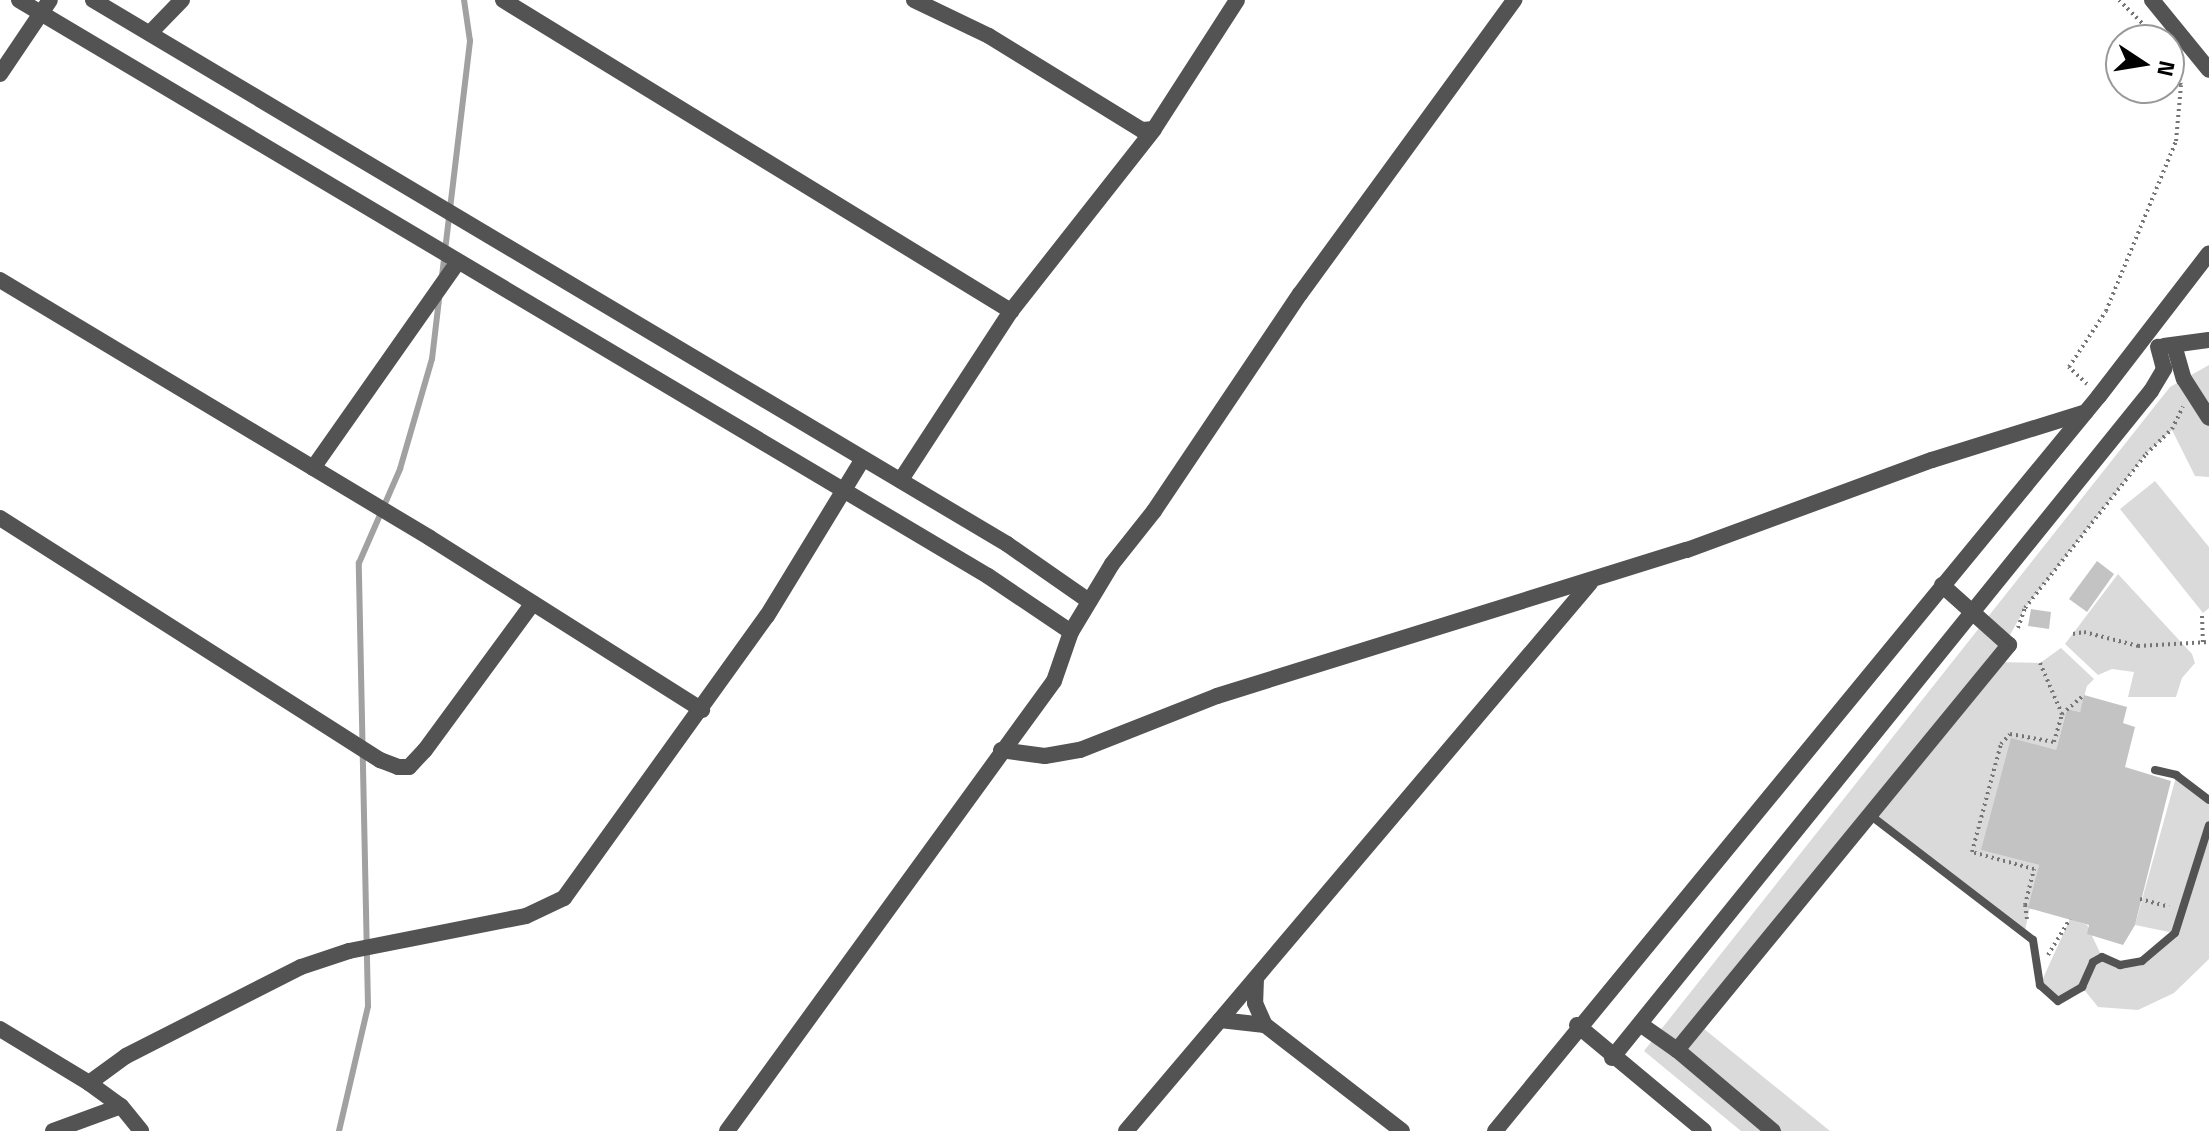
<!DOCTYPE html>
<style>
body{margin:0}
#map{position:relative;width:2209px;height:1131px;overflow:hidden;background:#fff;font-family:"Titillium Web",sans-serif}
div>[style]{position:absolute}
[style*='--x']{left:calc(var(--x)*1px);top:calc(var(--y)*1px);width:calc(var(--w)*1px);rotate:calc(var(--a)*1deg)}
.green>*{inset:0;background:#dadada}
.stream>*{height:6px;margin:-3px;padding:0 3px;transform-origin:3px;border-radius:3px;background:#a1a1a1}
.building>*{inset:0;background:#c3c3c3}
.path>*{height:4px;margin-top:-2px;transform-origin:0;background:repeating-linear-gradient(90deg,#757575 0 2px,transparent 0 6px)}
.lane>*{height:8px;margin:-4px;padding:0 4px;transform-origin:4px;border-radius:4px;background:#535353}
.street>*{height:16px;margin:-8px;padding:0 8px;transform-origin:8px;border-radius:8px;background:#535353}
span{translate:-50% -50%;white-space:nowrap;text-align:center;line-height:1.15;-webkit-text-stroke:8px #fff;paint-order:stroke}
.north{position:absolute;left:2105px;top:24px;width:80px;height:80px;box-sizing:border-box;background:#fff;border:2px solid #999;border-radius:50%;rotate:102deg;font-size:22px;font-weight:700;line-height:32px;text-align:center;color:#000}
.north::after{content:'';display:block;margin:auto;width:28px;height:36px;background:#000;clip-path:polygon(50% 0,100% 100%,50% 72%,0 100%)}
</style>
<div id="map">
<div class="green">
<div style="clip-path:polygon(2209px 365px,2209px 477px,2195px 476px,2172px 430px,2146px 454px,2025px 608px,1995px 662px,2040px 663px,2061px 648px,2094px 679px,2087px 686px,2080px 712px,2067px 709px,2056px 750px,1982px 850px,2039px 865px,2024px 935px,1869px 815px,1698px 1024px,1830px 1131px,1741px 1131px,1644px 1051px,2170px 387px)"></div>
<div style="clip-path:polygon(2155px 481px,2209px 547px,2209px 608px,2203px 613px,2120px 509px)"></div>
<div style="clip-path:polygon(2118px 574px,2192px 654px,2195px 663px,2182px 678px,2176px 697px,2128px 697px,2134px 672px,2112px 669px,2098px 675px,2065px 644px)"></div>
<div style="clip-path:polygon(2176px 777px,2209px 800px,2209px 959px,2174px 993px,2138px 1010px,2098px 1007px,2082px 987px,2058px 1001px,2040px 985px,2070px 919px,2087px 925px,2102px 957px,2120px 965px,2142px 961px,2174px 933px,2135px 925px)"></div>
</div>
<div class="stream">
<div style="--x:442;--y:276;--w:237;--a:-83.2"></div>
<div style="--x:470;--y:41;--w:41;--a:-98.3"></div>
<div style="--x:339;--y:1131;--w:128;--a:-76.9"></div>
<div style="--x:368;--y:1006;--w:443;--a:-91.2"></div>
<div style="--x:359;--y:563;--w:103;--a:-66.4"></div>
<div style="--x:400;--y:469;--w:115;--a:-73.8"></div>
<div style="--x:432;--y:359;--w:60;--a:-83.3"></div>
</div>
<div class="building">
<div style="clip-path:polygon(2097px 561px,2114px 574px,2087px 612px,2069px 599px)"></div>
<div style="clip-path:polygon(2031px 609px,2051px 612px,2049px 629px,2028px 626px)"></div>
<div style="clip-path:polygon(2084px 695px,2127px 707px,2123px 723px,2135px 727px,2125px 767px,2171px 781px,2135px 925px,2123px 945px,2087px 934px,2089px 925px,2028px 908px,2039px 865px,1981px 850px,2011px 738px,2056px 750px,2067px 709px,2080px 712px)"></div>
</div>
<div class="path">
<div style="--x:2119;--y:0;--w:57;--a:45"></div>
<div style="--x:2087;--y:384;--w:25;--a:-137"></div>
<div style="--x:2069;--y:367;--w:67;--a:-56.5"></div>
<div style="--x:2106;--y:311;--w:184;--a:-67.6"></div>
<div style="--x:2176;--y:141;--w:56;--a:-84.9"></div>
<div style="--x:2181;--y:85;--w:33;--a:-111"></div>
<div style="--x:2202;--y:616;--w:27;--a:88"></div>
<div style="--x:2018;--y:628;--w:21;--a:-71"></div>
<div style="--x:2025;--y:608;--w:196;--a:-51.8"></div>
<div style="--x:2146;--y:454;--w:36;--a:-44"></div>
<div style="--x:2172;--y:429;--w:25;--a:-64"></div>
<div style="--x:2073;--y:634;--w:11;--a:-10"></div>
<div style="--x:2084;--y:632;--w:56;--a:14.5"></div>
<div style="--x:2138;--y:646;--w:71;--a:-3.2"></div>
<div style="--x:2040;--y:663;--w:56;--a:66.7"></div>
<div style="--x:2140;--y:899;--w:30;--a:15"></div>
<div style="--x:2027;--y:919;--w:14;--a:-98"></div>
<div style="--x:2025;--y:905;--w:37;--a:-76"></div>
<div style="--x:2034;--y:869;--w:64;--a:-164.7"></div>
<div style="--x:1972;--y:852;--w:112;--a:-75"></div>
<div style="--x:2001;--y:744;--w:13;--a:-48"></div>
<div style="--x:2010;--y:734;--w:45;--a:10.3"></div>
<div style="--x:2054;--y:742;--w:29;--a:-74"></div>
<div style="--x:2062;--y:714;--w:29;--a:-41"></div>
<div style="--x:2048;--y:955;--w:42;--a:-58.6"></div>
</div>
<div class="lane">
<div style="--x:2155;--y:770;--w:22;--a:13"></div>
<div style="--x:2176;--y:775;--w:41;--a:37.1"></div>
<div style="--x:1870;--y:815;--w:205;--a:37.5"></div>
<div style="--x:2033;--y:940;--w:46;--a:81.2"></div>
<div style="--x:2040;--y:985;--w:24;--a:42"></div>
<div style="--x:2058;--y:1001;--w:28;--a:-30"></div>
<div style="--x:2082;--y:987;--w:27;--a:-66"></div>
<div style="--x:2093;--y:962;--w:10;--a:-29"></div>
<div style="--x:2102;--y:957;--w:20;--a:24"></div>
<div style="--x:2120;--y:965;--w:22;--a:-10"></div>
<div style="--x:2142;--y:961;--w:43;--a:-40.3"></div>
<div style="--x:2175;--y:933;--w:113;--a:-72.5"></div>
</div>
<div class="street">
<div style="--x:19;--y:0;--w:1127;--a:30.73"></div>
<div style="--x:988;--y:576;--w:100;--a:34"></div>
<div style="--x:93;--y:0;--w:1064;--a:30.76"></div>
<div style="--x:1007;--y:544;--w:100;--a:34.8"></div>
<div style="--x:503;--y:0;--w:596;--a:31.48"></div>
<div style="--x:1011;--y:311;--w:202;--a:123.1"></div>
<div style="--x:914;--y:0;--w:83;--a:25.6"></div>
<div style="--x:989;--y:36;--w:180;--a:31.6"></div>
<div style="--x:1142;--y:130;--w:12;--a:-5"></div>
<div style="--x:2152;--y:0;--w:90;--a:50.8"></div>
<div style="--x:150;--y:33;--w:46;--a:-45.9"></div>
<div style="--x:0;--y:74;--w:89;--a:-56"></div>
<div style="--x:0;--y:280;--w:501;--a:30.96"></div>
<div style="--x:430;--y:538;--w:322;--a:32.3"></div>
<div style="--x:1011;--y:311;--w:231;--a:-51.8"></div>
<div style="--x:1154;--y:129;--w:153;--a:-57.2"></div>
<div style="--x:2174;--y:345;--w:35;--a:74"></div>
<div style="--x:2184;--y:379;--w:46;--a:57.3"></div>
<div style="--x:2164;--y:346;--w:45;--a:-7.6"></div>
<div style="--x:313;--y:468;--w:252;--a:-54.9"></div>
<div style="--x:0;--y:518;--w:451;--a:32.5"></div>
<div style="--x:380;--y:760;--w:19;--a:21"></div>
<div style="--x:398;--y:767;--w:11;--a:0"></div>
<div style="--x:409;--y:767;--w:23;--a:-47"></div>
<div style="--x:425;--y:750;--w:182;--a:-53.7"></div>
<div style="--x:1001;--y:750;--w:44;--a:7.8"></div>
<div style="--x:1045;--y:756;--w:36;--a:-10"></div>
<div style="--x:1080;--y:750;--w:147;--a:-21.5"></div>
<div style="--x:1217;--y:696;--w:492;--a:-17.3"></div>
<div style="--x:1687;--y:550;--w:261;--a:-20.2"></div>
<div style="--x:1932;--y:460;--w:161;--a:-17.3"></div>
<div style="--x:1256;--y:978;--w:25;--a:92"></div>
<div style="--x:1255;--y:1003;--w:24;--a:66"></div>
<div style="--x:1220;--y:1020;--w:45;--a:6.3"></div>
<div style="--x:1265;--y:1025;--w:173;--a:37.7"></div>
<div style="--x:1640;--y:1024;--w:45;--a:35.1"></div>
<div style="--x:1577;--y:1025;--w:165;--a:39.8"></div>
<div style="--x:0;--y:1029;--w:104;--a:31.2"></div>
<div style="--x:89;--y:1083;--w:39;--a:36"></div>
<div style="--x:121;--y:1106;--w:32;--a:51"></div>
<div style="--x:1612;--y:1058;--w:858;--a:-51.06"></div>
<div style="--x:2151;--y:391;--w:26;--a:-59"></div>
<div style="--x:2164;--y:369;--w:23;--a:-105"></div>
<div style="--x:89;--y:1083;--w:46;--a:-36.1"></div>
<div style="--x:126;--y:1056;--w:196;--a:-27"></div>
<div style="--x:301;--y:967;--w:51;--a:-18.4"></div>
<div style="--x:349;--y:951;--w:180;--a:-11.2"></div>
<div style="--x:526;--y:916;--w:42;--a:-25.3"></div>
<div style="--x:564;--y:898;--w:347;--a:-54.3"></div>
<div style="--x:767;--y:616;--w:184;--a:-58.6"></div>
<div style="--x:53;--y:1131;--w:72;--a:-20.2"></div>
<div style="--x:727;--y:1131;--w:556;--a:-54"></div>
<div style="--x:1054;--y:681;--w:52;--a:-70.9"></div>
<div style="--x:1071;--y:632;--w:79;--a:-58.9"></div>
<div style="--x:1112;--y:564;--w:68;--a:-51.6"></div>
<div style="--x:1154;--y:511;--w:262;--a:-56.1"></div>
<div style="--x:1300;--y:294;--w:364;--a:-53.9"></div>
<div style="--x:1126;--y:1131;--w:718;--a:-49.74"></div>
<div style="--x:1495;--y:1131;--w:951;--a:-50.59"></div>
<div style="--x:2099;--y:396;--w:180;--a:-52.4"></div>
<div style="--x:1773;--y:1131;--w:126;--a:-139.8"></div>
<div style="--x:1677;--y:1050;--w:524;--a:-50.66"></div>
<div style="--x:2009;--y:645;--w:90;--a:-138.2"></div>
</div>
<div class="north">N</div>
</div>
